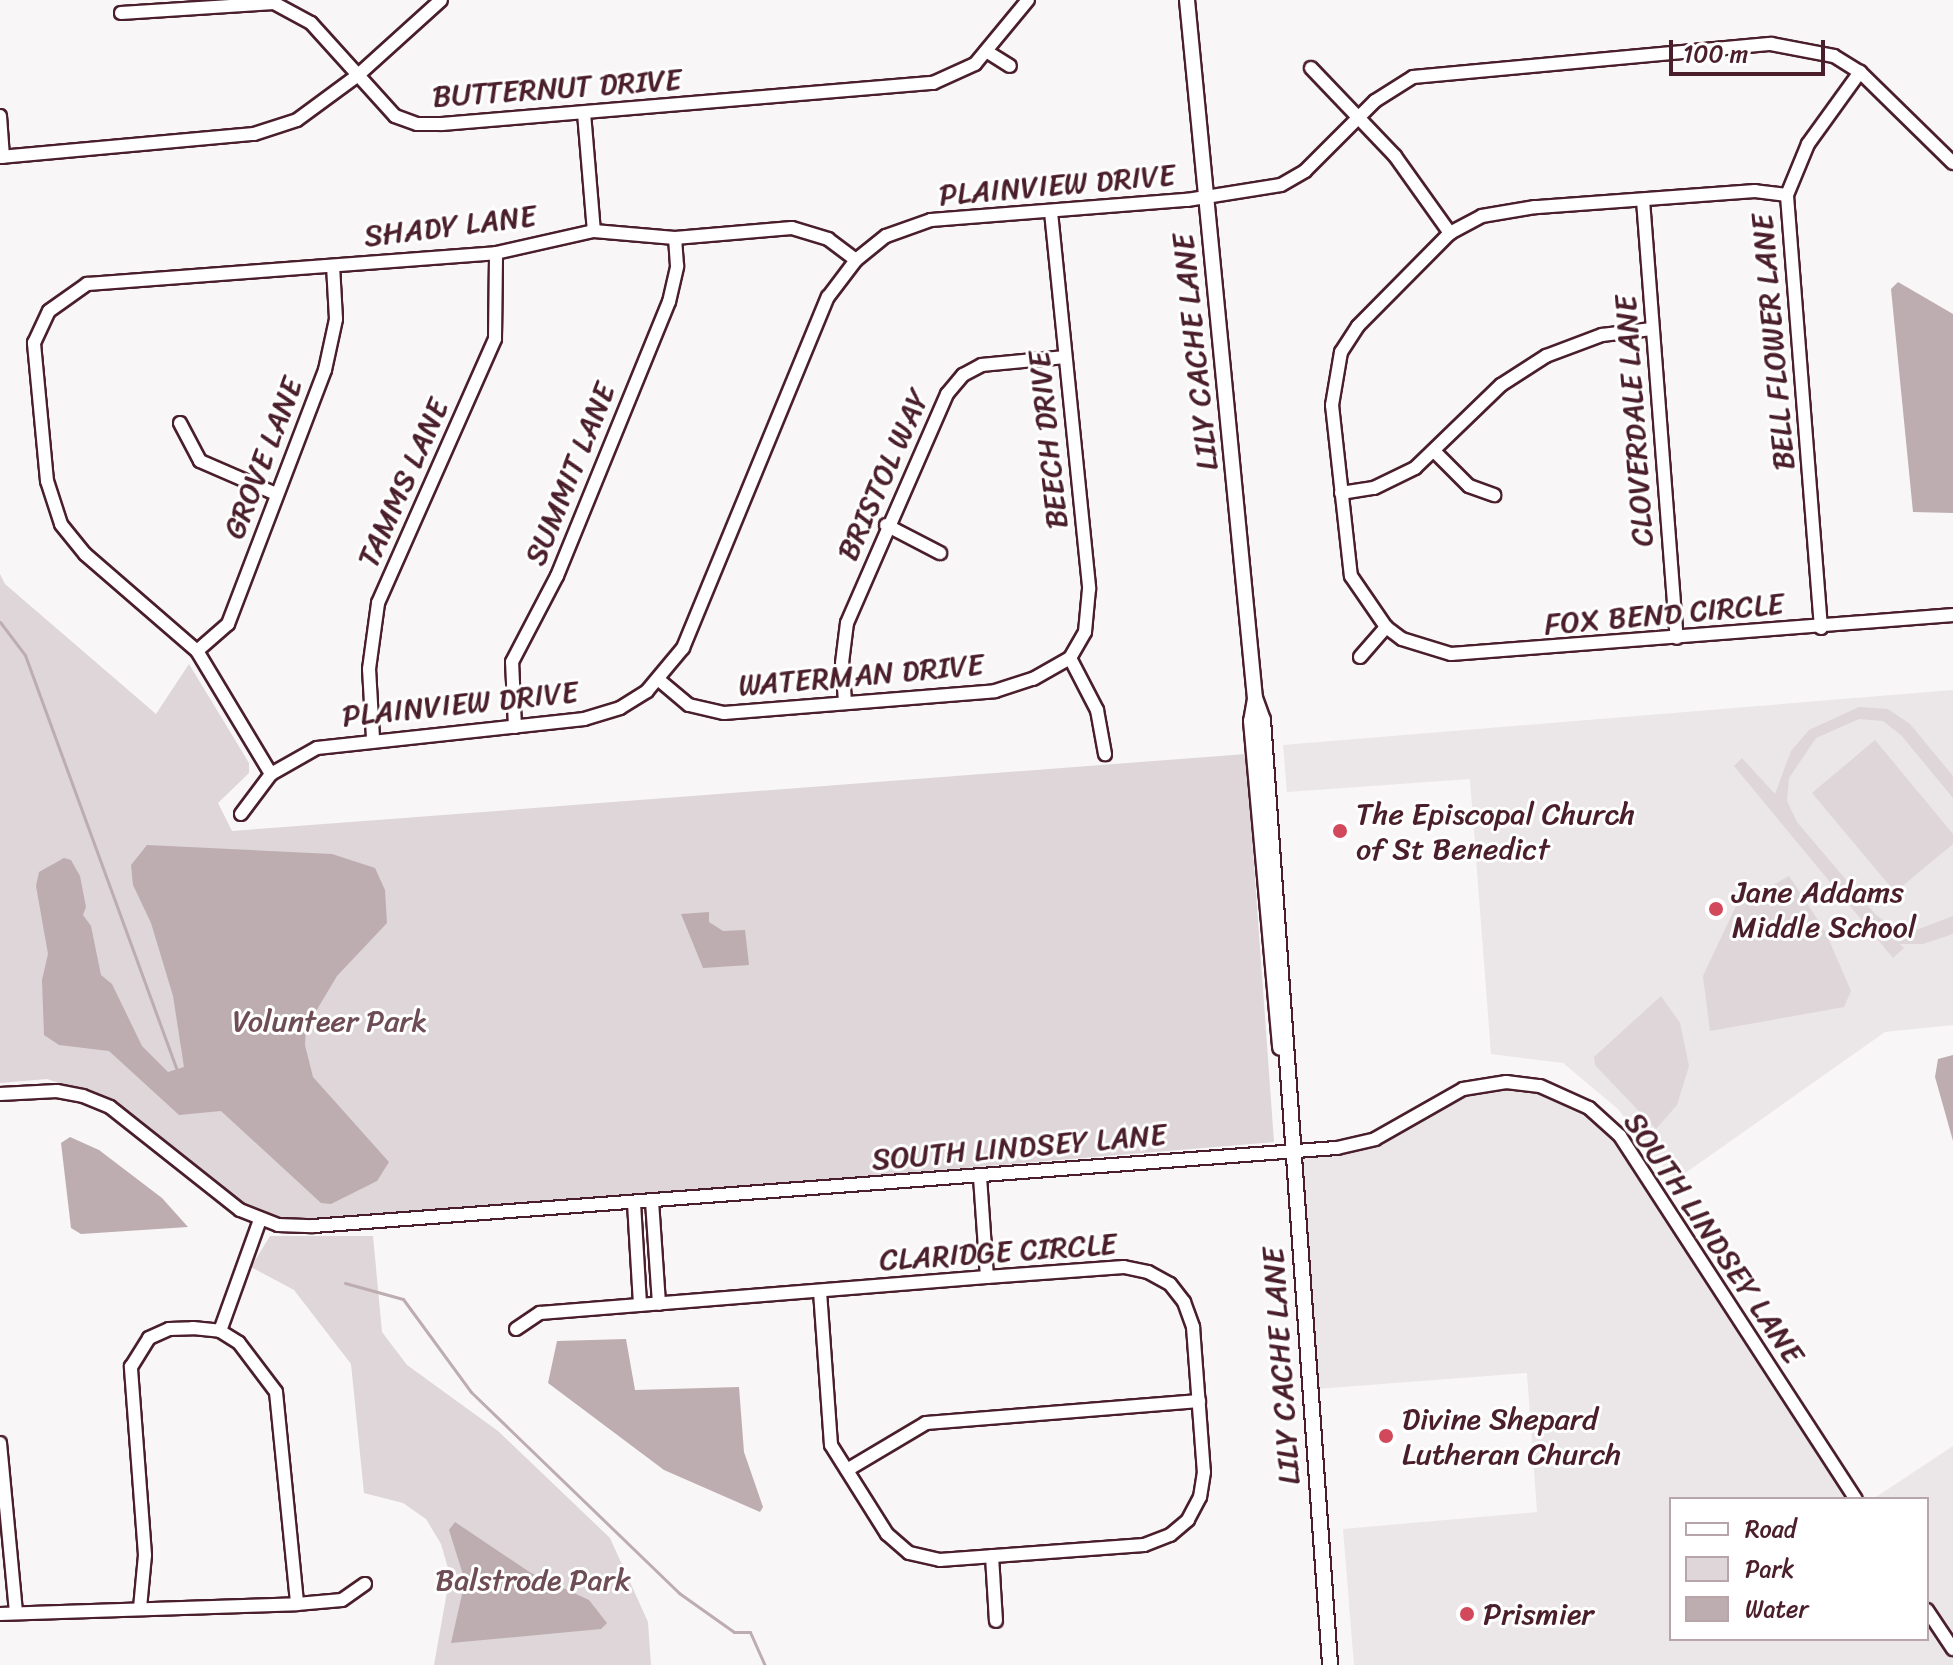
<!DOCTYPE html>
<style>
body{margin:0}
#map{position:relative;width:1953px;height:1665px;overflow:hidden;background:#f8f6f7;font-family:Sriracha,sans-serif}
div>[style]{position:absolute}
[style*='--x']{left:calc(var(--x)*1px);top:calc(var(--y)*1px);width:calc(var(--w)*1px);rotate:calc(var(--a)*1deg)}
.built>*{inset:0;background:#ebe6e8}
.green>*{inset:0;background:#ded6d9}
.water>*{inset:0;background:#bdadb0}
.stream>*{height:3px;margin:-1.5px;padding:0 1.5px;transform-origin:1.5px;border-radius:1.5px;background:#bdadb0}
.roads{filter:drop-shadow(2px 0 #4a1f2b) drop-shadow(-2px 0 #4a1f2b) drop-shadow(0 2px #4a1f2b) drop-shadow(0 -2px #4a1f2b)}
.minor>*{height:12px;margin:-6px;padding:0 6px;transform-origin:6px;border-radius:6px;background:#fff}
.tertiary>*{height:14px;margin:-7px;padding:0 7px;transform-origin:7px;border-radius:7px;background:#fff}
.dots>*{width:22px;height:22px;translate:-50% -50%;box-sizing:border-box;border:4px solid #fff;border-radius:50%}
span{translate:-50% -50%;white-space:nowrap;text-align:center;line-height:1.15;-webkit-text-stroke:6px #fff;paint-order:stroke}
.street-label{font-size:30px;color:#4a1f2b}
.poi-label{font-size:30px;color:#4a1f2b}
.left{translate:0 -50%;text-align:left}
.park-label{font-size:30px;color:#6f4d56}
.legend{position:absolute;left:1669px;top:1497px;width:260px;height:144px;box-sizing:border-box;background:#fff;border:2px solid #b7a5aa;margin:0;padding:10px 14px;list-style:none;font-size:24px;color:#4a1f2b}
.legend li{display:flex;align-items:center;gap:16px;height:40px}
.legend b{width:40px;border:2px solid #b7a5aa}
.scale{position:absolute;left:1669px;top:40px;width:156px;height:36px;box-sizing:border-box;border:4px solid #4a1f2b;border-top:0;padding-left:10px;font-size:24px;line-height:28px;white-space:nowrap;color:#4a1f2b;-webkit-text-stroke:6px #fff;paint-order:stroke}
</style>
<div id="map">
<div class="built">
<div style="clip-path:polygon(1953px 690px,1953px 1025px,1885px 1032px,1674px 1181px,1618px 1109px,1563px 1063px,1491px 1054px,1470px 779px,1287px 792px,1283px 745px)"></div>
<div style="clip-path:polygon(1505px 1087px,1535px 1090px,1587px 1112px,1613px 1135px,1850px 1499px,1671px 1499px,1671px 1639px,1927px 1639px,1927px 1499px,1873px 1499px,1953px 1446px,1953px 1665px,1354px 1665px,1343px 1529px,1537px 1512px,1527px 1373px,1316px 1389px,1297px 1156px,1376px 1145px,1450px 1099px)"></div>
</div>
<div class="green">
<div style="clip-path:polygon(0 574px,5px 584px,156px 714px,189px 664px,249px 763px,249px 773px,218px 803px,232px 831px,1246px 754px,1274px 1142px,282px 1225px,240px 1210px,114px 1102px,47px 1079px,0 1083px)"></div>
<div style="clip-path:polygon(1859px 707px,1888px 709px,1910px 724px,1953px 776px,1953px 798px,1901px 735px,1883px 721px,1859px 719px,1816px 738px,1789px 778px,1787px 801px,1797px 822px,1876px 915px,1894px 928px,1919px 929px,1953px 916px,1953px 934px,1923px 944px,1900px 944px,1904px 948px,1893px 958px,1734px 766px,1742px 758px,1775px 794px,1791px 751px,1809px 730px)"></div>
<div style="clip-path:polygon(1875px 740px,1953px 834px,1953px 844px,1895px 892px,1812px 793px)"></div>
<div style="clip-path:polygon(1789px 876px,1825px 931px,1851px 991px,1844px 1007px,1710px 1031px,1703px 976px,1736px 906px)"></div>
<div style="clip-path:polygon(1661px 996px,1680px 1023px,1689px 1066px,1677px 1105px,1656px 1129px,1595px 1065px,1594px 1057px)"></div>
<div style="clip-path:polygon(270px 1236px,373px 1236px,382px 1332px,407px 1365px,498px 1431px,610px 1538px,648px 1622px,651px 1665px,434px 1665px,450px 1575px,441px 1544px,426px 1519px,403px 1503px,364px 1493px,351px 1364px,294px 1290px,251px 1267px)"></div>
</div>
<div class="water">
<div style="clip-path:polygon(1898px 282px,1953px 314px,1953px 513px,1913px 512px,1891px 289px)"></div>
<div style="clip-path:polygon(147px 845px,332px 854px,375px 868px,385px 890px,387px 923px,337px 976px,306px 1028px,305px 1045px,313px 1077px,389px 1162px,377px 1181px,331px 1204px,321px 1203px,221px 1111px,179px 1115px,109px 1051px,59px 1045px,44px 1035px,42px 980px,48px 954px,36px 886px,39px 872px,64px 858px,71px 860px,80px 876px,86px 907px,83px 915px,91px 926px,101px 975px,112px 984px,142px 1046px,168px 1072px,184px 1067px,173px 996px,151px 923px,133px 885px,131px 865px)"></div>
<div style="clip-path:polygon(709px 912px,709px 922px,723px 931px,745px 930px,749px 965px,703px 968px,681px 914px)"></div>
<div style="clip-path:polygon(1953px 1055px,1953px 1141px,1935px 1077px,1938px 1059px)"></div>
<div style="clip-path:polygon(70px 1137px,99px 1150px,162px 1198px,188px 1227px,81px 1234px,71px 1228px,61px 1143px)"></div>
<div style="clip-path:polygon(626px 1339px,635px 1390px,739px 1387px,744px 1452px,763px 1507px,760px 1512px,664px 1470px,548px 1383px,557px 1341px)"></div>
<div style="clip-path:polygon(455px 1522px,531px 1573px,589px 1600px,607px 1623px,601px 1629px,451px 1643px,465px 1581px,449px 1530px)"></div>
</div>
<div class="stream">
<div style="--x:0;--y:622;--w:41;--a:52.9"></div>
<div style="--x:25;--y:655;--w:443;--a:69.9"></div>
<div style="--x:345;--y:1283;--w:60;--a:15.4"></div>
<div style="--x:403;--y:1299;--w:115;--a:53.8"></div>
<div style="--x:471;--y:1392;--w:289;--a:44"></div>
<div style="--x:679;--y:1593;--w:67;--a:35.3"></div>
<div style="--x:734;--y:1632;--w:16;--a:0"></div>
<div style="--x:750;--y:1632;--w:36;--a:66"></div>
</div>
<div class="roads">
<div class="minor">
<div style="--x:121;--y:13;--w:153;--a:-3.7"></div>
<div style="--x:274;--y:3;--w:42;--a:28.4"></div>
<div style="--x:311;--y:23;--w:125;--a:47.9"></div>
<div style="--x:395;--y:116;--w:23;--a:20"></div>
<div style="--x:417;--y:124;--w:25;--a:0"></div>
<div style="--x:442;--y:124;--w:493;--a:-4.8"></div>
<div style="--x:933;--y:83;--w:46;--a:-24.3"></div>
<div style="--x:975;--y:64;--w:83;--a:-50.4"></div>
<div style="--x:986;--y:51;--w:28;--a:32"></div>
<div style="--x:1311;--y:68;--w:122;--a:46.3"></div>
<div style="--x:1395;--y:156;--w:95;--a:54.5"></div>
<div style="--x:584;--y:113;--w:118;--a:85.2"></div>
<div style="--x:0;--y:116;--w:41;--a:85.8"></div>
<div style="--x:0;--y:157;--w:255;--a:-5.2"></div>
<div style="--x:254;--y:134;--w:45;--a:-18"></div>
<div style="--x:297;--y:120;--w:74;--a:-36.3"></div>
<div style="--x:357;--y:76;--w:113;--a:-42.1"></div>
<div style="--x:1787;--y:195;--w:32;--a:-173"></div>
<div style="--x:1755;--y:191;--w:221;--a:175.8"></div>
<div style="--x:1535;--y:207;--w:54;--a:170.4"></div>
<div style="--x:1482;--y:216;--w:36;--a:152"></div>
<div style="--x:1450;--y:233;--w:131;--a:134.7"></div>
<div style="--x:1358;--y:326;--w:31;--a:123"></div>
<div style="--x:1341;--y:352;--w:54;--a:99.6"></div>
<div style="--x:1332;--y:405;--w:172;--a:83.7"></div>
<div style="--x:1351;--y:576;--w:62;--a:55.5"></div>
<div style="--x:1386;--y:627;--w:20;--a:37"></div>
<div style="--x:1402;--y:639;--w:51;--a:17"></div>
<div style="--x:1451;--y:654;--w:504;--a:-4.44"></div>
<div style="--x:1643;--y:200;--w:439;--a:85.6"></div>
<div style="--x:1051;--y:212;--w:379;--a:84.2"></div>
<div style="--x:1089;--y:589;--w:43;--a:95.3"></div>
<div style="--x:1085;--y:632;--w:30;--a:120"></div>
<div style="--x:180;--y:423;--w:43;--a:62.2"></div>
<div style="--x:200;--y:461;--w:83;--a:23.5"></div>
<div style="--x:1435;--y:452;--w:48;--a:45"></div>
<div style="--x:1469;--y:486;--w:27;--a:20"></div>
<div style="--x:1341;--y:493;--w:33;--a:-9"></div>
<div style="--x:1374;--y:488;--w:46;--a:-26"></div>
<div style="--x:1415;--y:468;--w:120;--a:-44"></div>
<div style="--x:1501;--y:385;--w:54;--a:-32.8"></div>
<div style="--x:1546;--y:356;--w:60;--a:-20.6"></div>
<div style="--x:1602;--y:335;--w:50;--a:-6.8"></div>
<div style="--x:886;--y:525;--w:61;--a:27.4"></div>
<div style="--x:1821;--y:628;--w:434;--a:-94.5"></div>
<div style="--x:1787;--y:195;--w:55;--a:-67.6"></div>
<div style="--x:1808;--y:144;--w:89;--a:-54.2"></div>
<div style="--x:197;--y:651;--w:41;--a:-41.1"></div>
<div style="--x:228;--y:624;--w:272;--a:-69.1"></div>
<div style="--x:325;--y:370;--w:52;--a:-77.8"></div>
<div style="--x:336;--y:319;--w:53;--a:-93.2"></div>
<div style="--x:1360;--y:657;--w:40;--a:-49"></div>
<div style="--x:1070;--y:658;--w:59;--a:62.6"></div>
<div style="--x:1097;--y:710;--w:45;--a:79.7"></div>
<div style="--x:659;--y:680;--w:39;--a:40"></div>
<div style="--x:689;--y:705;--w:36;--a:13"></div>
<div style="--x:724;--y:713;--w:272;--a:-4.6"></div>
<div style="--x:995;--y:691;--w:40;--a:-18"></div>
<div style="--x:1033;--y:679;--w:43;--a:-29.6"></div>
<div style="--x:845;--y:702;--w:39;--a:-94"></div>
<div style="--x:842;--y:663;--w:40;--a:-82.9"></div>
<div style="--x:847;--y:623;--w:250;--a:-66.4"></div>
<div style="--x:947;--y:394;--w:25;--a:-50"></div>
<div style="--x:963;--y:375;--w:21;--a:-28"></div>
<div style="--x:982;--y:365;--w:83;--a:-5.5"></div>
<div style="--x:515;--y:727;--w:65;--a:-92.6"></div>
<div style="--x:512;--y:662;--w:97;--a:-62.4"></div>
<div style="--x:557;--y:576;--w:296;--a:-67.8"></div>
<div style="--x:669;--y:302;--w:37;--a:-77"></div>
<div style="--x:677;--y:266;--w:28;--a:-94"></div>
<div style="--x:373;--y:738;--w:69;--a:-93.3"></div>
<div style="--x:369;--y:669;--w:67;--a:-82.2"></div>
<div style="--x:378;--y:603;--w:289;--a:-66.1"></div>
<div style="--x:495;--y:339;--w:86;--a:-89.3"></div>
<div style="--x:271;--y:774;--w:144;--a:-121"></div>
<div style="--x:197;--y:651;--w:148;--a:-139.1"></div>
<div style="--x:85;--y:554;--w:38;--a:-129"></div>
<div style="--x:61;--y:524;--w:45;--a:-108"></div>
<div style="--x:47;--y:481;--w:139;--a:-95.4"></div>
<div style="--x:34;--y:343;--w:35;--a:-65"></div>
<div style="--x:49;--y:311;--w:47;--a:-35.4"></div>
<div style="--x:87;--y:284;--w:410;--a:-4.3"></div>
<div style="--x:496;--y:253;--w:100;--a:-12.7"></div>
<div style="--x:594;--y:231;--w:81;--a:4.9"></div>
<div style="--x:675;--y:238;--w:117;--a:-4.9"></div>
<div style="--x:792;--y:228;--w:38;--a:17"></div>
<div style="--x:828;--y:239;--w:35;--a:37"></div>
<div style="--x:241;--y:814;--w:50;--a:-53.1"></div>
<div style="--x:271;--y:774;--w:53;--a:-29.5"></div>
<div style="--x:317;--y:748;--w:269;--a:-6.2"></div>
<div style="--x:584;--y:719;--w:38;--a:-17"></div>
<div style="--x:620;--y:708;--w:32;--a:-32"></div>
<div style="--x:647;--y:691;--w:56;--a:-50.1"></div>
<div style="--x:683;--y:648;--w:380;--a:-67.6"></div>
<div style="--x:828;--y:297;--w:46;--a:-52.9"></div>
<div style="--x:856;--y:260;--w:38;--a:-39"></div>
<div style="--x:886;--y:236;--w:48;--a:-19.6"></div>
<div style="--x:931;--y:220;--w:257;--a:-4.5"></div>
<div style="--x:1187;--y:200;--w:95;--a:-9.1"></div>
<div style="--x:1281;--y:185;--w:28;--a:-30"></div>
<div style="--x:1305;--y:171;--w:99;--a:-45"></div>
<div style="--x:1375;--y:101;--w:45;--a:-32.3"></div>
<div style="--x:1413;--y:77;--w:360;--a:-5.3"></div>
<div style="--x:1771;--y:44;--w:64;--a:10.8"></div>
<div style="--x:1834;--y:56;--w:31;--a:32"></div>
<div style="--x:1860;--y:72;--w:130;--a:44.4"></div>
<div style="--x:0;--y:1094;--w:57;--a:-3"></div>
<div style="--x:57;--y:1091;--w:26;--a:11"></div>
<div style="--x:83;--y:1096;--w:29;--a:22"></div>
<div style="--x:110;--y:1107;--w:166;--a:38.4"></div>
<div style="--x:240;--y:1210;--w:41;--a:21.5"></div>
<div style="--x:278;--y:1225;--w:35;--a:2"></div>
<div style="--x:313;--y:1226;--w:1027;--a:-4.36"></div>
<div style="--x:1337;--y:1148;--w:39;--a:-13"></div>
<div style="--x:1375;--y:1139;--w:101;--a:-29.6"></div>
<div style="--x:1463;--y:1089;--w:44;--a:-9.2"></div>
<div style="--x:1506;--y:1082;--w:34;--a:7"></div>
<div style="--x:1540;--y:1086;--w:54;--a:24.2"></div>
<div style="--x:1589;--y:1108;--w:42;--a:42.1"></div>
<div style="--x:1620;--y:1136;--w:433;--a:57"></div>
<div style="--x:980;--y:1177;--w:100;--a:86"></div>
<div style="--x:652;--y:1201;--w:103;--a:86.1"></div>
<div style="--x:634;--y:1203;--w:102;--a:86.6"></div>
<div style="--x:516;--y:1329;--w:29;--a:-34"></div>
<div style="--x:540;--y:1313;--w:448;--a:-4.6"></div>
<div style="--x:987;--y:1277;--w:137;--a:-4.2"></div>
<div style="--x:1124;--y:1267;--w:25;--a:12"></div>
<div style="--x:1148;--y:1272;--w:25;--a:29"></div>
<div style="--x:1170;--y:1284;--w:23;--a:52"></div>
<div style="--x:1184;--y:1302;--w:27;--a:70"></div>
<div style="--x:1193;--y:1327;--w:145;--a:85.7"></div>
<div style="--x:1204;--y:1472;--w:25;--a:99"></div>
<div style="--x:1200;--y:1497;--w:26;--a:118"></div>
<div style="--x:1188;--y:1520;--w:23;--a:140"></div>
<div style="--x:1170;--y:1535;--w:28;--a:159"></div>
<div style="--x:1144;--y:1545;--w:205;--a:175.8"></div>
<div style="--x:940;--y:1560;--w:32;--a:-167"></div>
<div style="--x:909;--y:1553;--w:29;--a:-139"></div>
<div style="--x:887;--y:1534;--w:105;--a:-122.2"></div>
<div style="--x:831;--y:1445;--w:154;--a:-94.1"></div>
<div style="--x:220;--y:1331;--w:118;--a:-70.2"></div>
<div style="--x:0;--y:1443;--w:170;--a:84.6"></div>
<div style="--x:847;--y:1470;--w:92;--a:-30.7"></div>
<div style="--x:926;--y:1423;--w:274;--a:-4.6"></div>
<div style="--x:992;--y:1556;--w:65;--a:86.5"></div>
<div style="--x:140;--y:1608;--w:53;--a:-84.6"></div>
<div style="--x:145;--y:1555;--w:189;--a:-94.3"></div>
<div style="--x:131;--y:1367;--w:34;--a:-58"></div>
<div style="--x:149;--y:1338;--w:22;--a:-24"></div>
<div style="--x:169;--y:1329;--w:24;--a:-2"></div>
<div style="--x:193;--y:1328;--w:27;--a:6"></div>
<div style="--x:220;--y:1331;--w:22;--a:32"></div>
<div style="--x:239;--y:1343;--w:61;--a:52.9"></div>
<div style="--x:276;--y:1392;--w:213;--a:84.3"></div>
<div style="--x:1927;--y:1610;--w:47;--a:56.3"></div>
<div style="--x:0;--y:1614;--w:297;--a:-1.9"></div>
<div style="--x:297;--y:1604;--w:45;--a:-5.1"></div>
<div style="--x:342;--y:1600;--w:28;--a:-35"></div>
</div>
<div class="tertiary">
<div style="--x:1187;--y:0;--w:701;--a:84.44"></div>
<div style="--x:1255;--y:698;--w:23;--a:70"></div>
<div style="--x:1263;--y:720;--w:947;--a:85.94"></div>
<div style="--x:1255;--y:699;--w:22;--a:100"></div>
<div style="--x:1251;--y:721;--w:328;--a:84.9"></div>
</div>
</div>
<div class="dots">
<div style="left:1340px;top:831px;background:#d1495b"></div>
<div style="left:1716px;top:909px;background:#d1495b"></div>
<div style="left:1386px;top:1436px;background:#d1495b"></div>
<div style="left:1467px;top:1614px;background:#d1495b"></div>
</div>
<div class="street-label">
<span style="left:557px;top:88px;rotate:-4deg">BUTTERNUT DRIVE</span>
<span style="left:1057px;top:185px;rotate:-5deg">PLAINVIEW DRIVE</span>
<span style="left:450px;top:226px;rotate:-7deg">SHADY LANE</span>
<span style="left:1773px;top:342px;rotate:-95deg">BELL FLOWER LANE</span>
<span style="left:1195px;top:352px;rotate:-96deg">LILY CACHE LANE</span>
<span style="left:1634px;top:421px;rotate:-94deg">CLOVERDALE LANE</span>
<span style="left:1048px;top:440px;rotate:-96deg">BEECH DRIVE</span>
<span style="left:263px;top:458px;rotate:-69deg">GROVE LANE</span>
<span style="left:570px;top:474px;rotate:-68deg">SUMMIT LANE</span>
<span style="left:883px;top:475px;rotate:-66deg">BRISTOL WAY</span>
<span style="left:403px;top:483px;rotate:-66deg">TAMMS LANE</span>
<span style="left:1664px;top:614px;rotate:-5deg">FOX BEND CIRCLE</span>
<span style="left:861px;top:675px;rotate:-5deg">WATERMAN DRIVE</span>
<span style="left:460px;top:704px;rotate:-6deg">PLAINVIEW DRIVE</span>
<span style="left:1019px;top:1147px;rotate:-5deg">SOUTH LINDSEY LANE</span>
<span style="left:1714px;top:1238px;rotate:56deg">SOUTH LINDSEY LANE</span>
<span style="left:998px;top:1252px;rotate:-4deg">CLARIDGE CIRCLE</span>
<span style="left:1281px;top:1366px;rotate:-94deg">LILY CACHE LANE</span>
</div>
<div class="poi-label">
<span class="left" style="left:1356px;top:831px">The Episcopal Church<br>of St Benedict</span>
<span class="left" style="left:1732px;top:909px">Jane Addams<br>Middle School</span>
<span class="left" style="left:1402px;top:1436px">Divine Shepard<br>Lutheran Church</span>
<span class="left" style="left:1483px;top:1614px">Prismier</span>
</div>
<div class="park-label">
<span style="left:330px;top:1021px">Volunteer Park</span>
<span style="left:533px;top:1580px">Balstrode Park</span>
</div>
<ul class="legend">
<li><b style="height:10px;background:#fff"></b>Road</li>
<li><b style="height:22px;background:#ded6d9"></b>Park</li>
<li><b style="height:22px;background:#bdadb0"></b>Water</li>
</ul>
<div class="scale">100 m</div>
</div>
